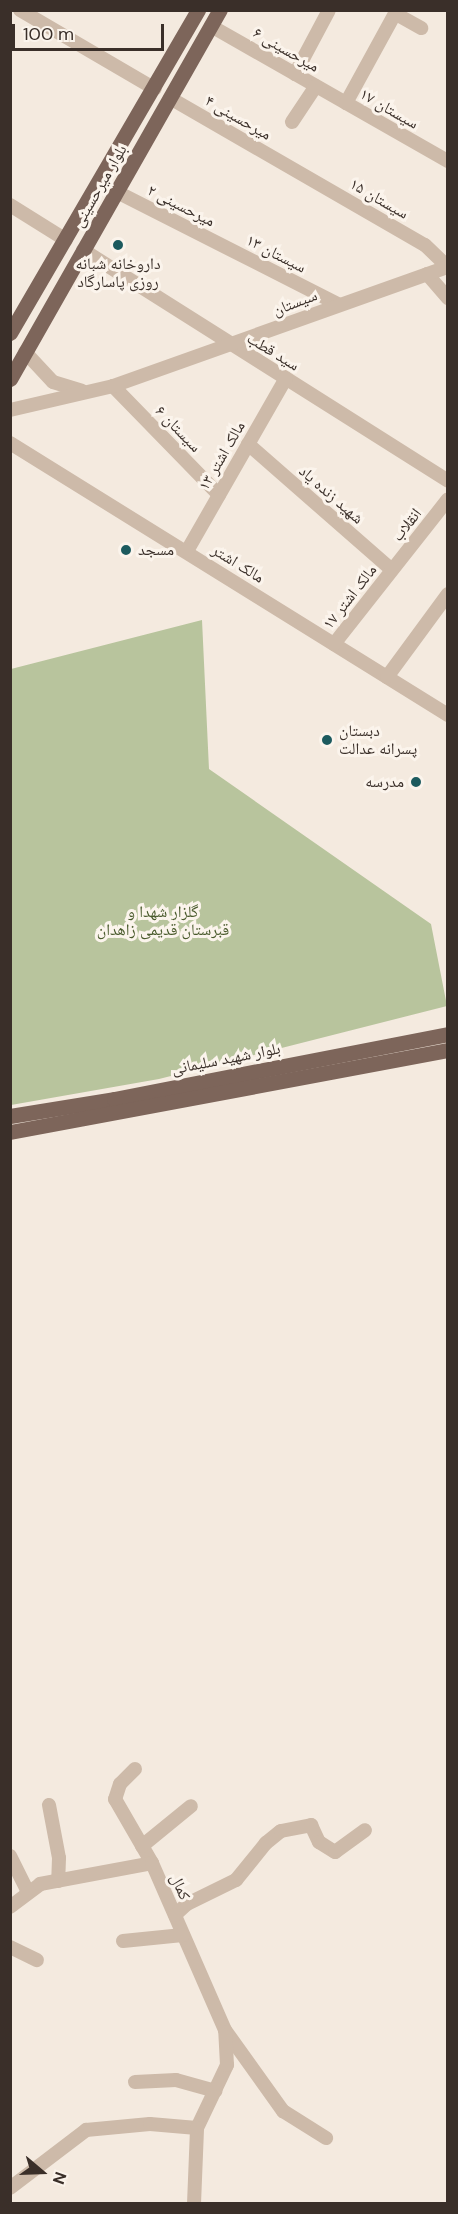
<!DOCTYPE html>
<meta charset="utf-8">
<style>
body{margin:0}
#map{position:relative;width:458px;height:2214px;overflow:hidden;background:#f4eadf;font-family:"DM Sans","Noto Naskh Arabic",sans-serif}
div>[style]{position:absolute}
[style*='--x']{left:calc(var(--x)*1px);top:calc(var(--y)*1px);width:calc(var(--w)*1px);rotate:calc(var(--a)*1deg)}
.green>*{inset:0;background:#b8c49d}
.minor>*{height:14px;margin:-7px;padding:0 7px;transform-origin:7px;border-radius:7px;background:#cdbaa9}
.major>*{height:15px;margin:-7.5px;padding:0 7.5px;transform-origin:7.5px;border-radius:7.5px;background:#7d655a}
.dots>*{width:16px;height:16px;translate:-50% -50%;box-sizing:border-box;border:3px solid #fbf4ec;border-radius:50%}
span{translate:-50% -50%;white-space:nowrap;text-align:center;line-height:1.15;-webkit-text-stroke:6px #fbf4ec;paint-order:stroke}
.street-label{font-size:16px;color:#3a2f29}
.poi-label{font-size:16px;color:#3a2f29}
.left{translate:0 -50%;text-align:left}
.right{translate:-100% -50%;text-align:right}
.park-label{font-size:16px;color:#495a2c}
.frame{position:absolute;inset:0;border:12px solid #3a2f29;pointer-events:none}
.north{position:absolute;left:12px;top:2142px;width:60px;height:60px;-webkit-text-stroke:4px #fbf4ec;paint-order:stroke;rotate:109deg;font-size:16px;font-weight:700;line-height:24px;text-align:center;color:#3a2f29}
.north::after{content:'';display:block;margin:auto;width:21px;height:27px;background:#3a2f29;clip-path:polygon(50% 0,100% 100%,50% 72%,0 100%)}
.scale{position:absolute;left:12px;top:24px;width:152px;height:27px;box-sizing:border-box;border:3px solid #3a2f29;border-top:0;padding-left:8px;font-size:18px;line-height:21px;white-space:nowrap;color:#3a2f29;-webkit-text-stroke:4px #fbf4ec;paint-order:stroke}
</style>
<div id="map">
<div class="green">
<div style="clip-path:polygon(202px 620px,209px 769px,431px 924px,447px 1006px,159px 1079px,11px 1105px,11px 669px)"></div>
</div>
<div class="minor">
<div style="--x:20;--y:10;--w:156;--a:30.3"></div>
<div style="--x:396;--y:14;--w:29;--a:29"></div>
<div style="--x:211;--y:26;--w:273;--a:29.7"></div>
<div style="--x:295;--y:74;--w:72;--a:-62"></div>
<div style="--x:170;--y:98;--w:294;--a:30"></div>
<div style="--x:425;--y:245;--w:32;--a:44"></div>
<div style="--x:346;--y:103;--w:106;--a:-61.3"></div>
<div style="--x:292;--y:122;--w:43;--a:-56.3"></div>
<div style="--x:117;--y:192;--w:248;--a:26.9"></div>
<div style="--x:10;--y:205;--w:66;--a:32"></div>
<div style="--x:83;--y:250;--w:432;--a:32.3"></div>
<div style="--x:427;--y:274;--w:32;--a:49"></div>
<div style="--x:25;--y:352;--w:41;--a:47"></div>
<div style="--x:53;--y:382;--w:30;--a:17"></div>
<div style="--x:113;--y:386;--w:152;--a:45.8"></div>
<div style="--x:10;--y:410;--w:106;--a:-13.1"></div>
<div style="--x:113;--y:386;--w:356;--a:-19.6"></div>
<div style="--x:10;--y:443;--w:516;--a:31.84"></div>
<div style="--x:248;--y:444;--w:191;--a:41.2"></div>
<div style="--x:187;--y:551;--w:199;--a:-60.2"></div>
<div style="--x:334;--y:644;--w:184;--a:-51.8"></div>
<div style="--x:387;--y:677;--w:103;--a:-53.7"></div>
<div style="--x:135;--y:1769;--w:21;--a:135"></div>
<div style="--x:120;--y:1784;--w:16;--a:108"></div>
<div style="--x:115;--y:1799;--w:74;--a:60"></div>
<div style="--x:49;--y:1805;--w:54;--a:79.3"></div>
<div style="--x:59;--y:1858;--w:23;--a:92"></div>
<div style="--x:142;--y:1846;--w:63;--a:-39.2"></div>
<div style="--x:10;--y:1856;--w:40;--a:63.4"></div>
<div style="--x:10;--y:1907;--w:38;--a:-37"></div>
<div style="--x:40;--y:1884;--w:114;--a:-10.6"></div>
<div style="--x:152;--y:1863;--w:182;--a:66.4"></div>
<div style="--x:225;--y:2030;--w:100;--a:54.4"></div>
<div style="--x:283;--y:2111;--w:51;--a:32.1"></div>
<div style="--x:175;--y:1915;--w:16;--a:-43"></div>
<div style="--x:187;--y:1904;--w:55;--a:-26.1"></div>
<div style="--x:236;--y:1880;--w:48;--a:-51"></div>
<div style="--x:266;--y:1843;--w:19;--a:-39"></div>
<div style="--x:281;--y:1831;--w:31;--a:-11"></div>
<div style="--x:311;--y:1825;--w:19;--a:65"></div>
<div style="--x:319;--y:1842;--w:19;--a:32"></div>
<div style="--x:335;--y:1852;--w:37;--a:-36"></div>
<div style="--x:123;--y:1941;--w:60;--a:-5.7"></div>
<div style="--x:10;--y:1947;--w:30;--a:26"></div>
<div style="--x:135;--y:2082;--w:41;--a:-2.8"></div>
<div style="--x:176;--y:2080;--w:41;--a:15.4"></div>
<div style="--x:10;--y:2188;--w:96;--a:-37.3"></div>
<div style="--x:86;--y:2130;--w:64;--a:-5.4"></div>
<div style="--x:150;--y:2124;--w:47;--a:4.9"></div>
<div style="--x:197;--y:2128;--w:70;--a:-64.5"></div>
<div style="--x:227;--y:2065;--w:33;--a:-93"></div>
<div style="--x:194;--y:2204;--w:76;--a:-87.7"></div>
</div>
<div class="major">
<div style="--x:10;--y:333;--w:374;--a:-59.8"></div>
<div style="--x:10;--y:379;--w:425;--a:-60.4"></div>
<div style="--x:10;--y:1116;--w:105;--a:-9.3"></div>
<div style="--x:114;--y:1099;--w:340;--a:-11"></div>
<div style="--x:10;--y:1132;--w:446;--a:-10.6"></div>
</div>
<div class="dots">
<div style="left:118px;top:245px;background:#1c5a5e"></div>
<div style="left:126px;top:550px;background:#1c5a5e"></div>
<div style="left:327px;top:740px;background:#1c5a5e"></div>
<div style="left:416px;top:782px;background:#1c5a5e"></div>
</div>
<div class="street-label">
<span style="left:286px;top:50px;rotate:30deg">میرحسینی ۶</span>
<span style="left:389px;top:109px;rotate:30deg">سیستان ۱۷</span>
<span style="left:238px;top:118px;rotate:30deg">میرحسینی ۴</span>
<span style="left:100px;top:186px;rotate:-60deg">بلوار میرحسینی</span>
<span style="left:379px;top:199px;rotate:30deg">سیستان ۱۵</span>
<span style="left:181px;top:206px;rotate:27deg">میرحسینی ۲</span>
<span style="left:276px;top:254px;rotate:27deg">سیستان ۱۳</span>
<span style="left:295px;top:303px;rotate:-21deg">سیستان</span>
<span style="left:273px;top:352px;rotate:31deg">سید قطب</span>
<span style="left:178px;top:429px;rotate:46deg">سیستان ۶</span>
<span style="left:222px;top:456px;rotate:-60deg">مالک اشتر ۱۳</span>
<span style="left:331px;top:495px;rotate:41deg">شهید زنده یاد</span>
<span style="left:407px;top:525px;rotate:-52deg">انقلاب</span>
<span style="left:238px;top:564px;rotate:32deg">مالک اشتر</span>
<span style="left:350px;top:597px;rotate:-52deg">مالک اشتر ۱۷</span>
<span style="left:226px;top:1059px;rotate:-11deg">بلوار شهید سلیمانی</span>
<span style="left:180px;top:1887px;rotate:66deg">کمال</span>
</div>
<div class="poi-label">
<span style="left:118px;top:273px">داروخانه شبانه<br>روزی پاسارگاد</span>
<span class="left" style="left:138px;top:550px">مسجد</span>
<span class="left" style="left:339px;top:740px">دبستان<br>پسرانه عدالت</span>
<span class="right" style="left:404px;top:782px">مدرسه</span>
</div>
<div class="park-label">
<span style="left:163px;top:921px">گلزار شهدا و<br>قبرستان قدیمی زاهدان</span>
</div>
<div class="frame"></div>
<div class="north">N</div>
<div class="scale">100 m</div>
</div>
